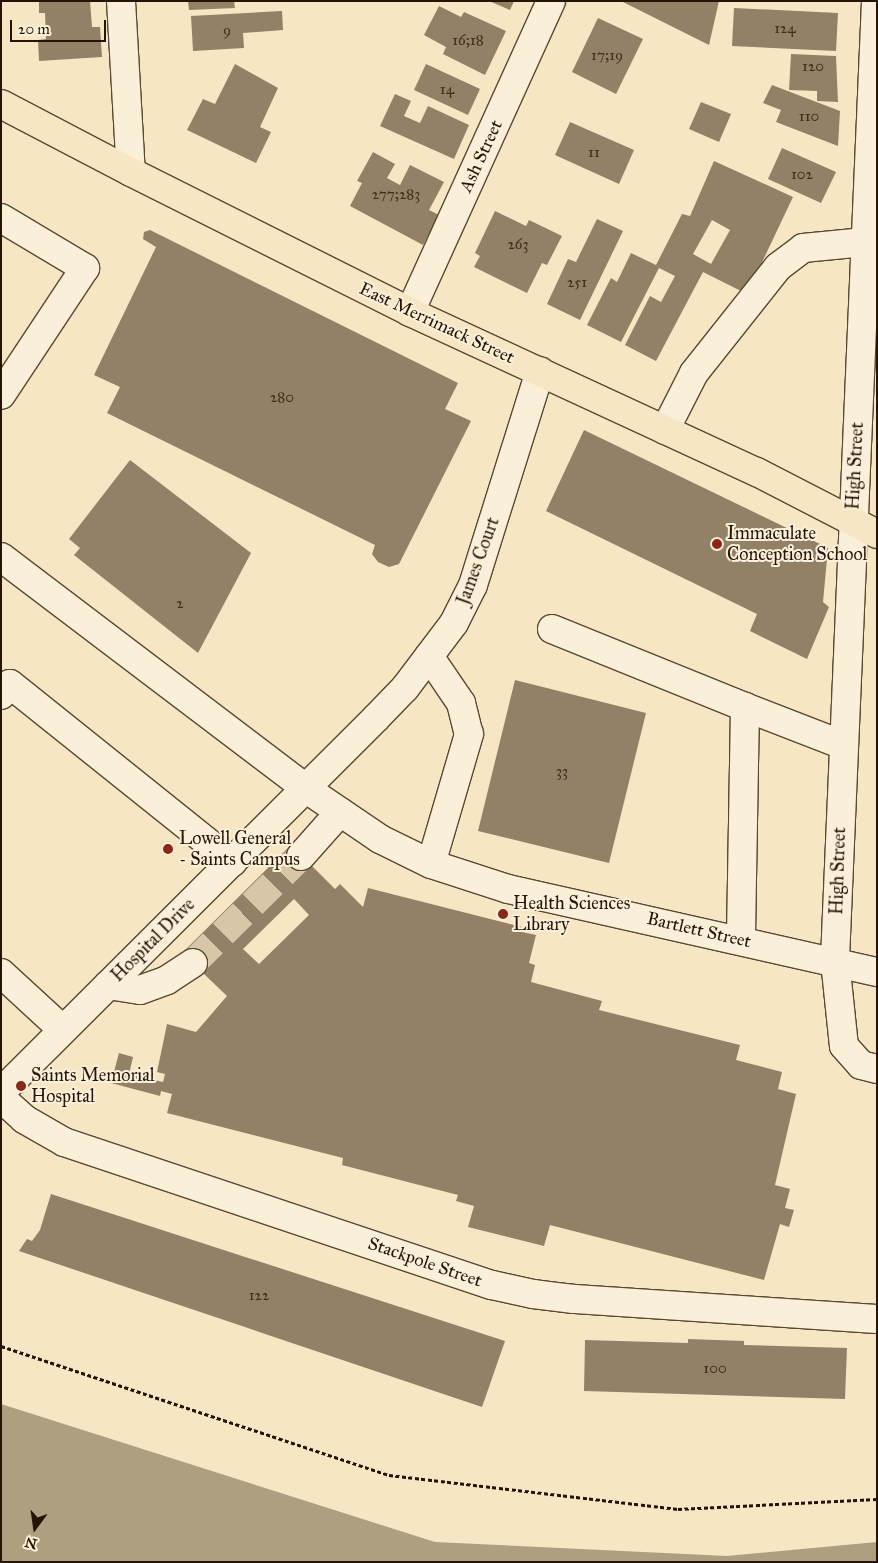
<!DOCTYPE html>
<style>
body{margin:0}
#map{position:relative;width:878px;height:1563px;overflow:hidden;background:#f7e6c4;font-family:"IM FELL Great Primer",serif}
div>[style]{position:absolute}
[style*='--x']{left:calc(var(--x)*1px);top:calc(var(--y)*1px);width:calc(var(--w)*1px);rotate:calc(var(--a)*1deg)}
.water>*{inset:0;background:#af9f81}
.building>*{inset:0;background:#928166}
.minor-tunnel>*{height:28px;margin-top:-14px;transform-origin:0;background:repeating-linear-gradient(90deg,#d7c6a7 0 28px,transparent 0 42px)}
.path>*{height:3px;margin-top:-1.5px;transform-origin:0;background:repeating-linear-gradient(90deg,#241400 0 4px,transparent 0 6.5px)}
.roads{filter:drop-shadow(1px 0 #594831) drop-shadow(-1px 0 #594831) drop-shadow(0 1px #594831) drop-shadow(0 -1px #594831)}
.minor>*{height:28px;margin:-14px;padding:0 14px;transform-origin:14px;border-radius:14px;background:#faefd9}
.major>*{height:28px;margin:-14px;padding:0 14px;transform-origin:14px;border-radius:14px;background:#f7e6c4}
.dots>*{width:14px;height:14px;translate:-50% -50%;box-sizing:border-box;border:2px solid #faefd9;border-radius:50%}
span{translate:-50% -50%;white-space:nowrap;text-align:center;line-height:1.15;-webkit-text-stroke:4px #faefd9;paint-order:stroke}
.number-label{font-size:15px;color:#402f1a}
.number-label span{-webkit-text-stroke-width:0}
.street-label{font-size:18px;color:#241400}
.poi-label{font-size:18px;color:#241400}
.left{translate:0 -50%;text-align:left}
.frame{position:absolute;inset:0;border:2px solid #241400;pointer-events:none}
.north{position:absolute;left:10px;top:1503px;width:50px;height:50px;-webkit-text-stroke:4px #faefd9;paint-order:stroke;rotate:194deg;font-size:14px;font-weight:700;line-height:20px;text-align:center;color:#241400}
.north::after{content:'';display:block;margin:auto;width:18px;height:22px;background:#241400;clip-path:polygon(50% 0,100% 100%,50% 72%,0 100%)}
.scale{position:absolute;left:10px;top:20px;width:96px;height:22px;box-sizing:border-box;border:2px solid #241400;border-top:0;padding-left:6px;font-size:15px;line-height:18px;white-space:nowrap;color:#241400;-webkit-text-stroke:4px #faefd9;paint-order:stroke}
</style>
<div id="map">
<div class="water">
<div style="clip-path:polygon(1px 1404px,435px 1542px,727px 1556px,877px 1542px,877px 1562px,1px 1562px)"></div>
</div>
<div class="building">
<div style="clip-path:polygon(39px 1px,90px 1px,92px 27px,100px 27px,102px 57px,39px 61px,38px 40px,46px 39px,45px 13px,39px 13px)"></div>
<div style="clip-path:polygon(188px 1px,234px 1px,235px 8px,189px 10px)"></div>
<div style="clip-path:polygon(489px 1px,514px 1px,510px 10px)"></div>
<div style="clip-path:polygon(621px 1px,719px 1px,709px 45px)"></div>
<div style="clip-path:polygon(439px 6px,461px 17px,464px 12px,506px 31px,485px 75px,443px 54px,446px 47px,424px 35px)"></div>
<div style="clip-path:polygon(734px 8px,838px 13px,836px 51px,732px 46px)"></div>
<div style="clip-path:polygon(282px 11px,283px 30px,243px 33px,244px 48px,193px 51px,191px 16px)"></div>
<div style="clip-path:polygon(598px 18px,643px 39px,616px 94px,572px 72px)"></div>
<div style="clip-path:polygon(791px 54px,836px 56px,838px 102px,817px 101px,817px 91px,789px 90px)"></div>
<div style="clip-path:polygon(235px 64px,278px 88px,260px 127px,271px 132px,256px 163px,187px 130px,203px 99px,215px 104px)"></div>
<div style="clip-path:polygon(426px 64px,480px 89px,468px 115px,414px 90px)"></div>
<div style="clip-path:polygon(772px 85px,840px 111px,838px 146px,776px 122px,781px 110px,763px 103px)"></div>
<div style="clip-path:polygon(395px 94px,411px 101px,404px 116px,420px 123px,428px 106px,469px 125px,454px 159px,380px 126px)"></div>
<div style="clip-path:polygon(701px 102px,731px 114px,719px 142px,689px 129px)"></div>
<div style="clip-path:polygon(570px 122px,634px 150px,619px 184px,555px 155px)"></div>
<div style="clip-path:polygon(782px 148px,836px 172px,821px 203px,768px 179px)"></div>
<div style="clip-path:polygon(373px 152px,395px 164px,387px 178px,400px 185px,410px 165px,444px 182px,429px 210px,439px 215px,423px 245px,350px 206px,362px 183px,357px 181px)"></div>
<div style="clip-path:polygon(evenodd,714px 161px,793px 197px,747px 294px,703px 272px,656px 361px,625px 345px,650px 296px,661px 302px,675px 276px,659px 268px,621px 342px,587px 325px,611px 278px,617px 282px,631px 253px,656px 265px,682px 214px,690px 216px,714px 161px,712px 220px,730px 230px,711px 264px,693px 254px,712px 220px)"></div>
<div style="clip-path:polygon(495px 211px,526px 226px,529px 220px,562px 236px,547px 265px,542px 263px,527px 293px,474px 267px,480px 256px,475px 253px)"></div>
<div style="clip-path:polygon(597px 219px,623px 231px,580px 320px,547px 304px,568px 259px,576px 262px)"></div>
<div style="clip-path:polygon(150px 230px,458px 383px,445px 409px,471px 421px,399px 564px,389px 567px,378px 562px,372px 554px,375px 545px,107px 413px,120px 387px,94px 375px,156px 247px,143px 239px,144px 232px)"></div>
<div style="clip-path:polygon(584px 430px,789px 529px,787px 533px,803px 540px,804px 536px,828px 548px,823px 602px,829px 607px,807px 659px,750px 631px,757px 614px,546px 511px)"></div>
<div style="clip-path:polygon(130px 460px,251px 553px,198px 653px,74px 555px,80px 548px,69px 539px)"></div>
<div style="clip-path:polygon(515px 680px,646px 713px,609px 863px,478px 831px)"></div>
<div style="clip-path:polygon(evenodd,291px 845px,335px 889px,340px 884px,363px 907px,368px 888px,522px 927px,522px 932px,536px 935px,529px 963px,535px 965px,531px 982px,602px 1001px,599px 1010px,740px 1045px,736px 1060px,782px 1072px,778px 1089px,796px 1094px,775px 1185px,790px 1189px,785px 1208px,794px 1210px,789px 1227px,780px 1224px,764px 1280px,550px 1225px,544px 1246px,468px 1227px,474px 1206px,456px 1201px,458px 1195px,342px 1165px,343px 1158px,167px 1113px,172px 1094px,161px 1091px,160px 1096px,111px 1083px,119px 1053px,133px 1057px,129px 1074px,163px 1082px,165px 1074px,157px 1072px,167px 1024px,196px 1032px,227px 996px,182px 953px,291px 845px,294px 899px,309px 915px,259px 964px,243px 949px,294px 899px)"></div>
<div style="clip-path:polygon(51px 1194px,505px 1341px,482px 1407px,19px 1251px,27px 1239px,32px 1241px,40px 1230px)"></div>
<div style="clip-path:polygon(688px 1339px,744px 1341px,744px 1345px,847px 1348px,845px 1399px,584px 1391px,585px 1340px,688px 1343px)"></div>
</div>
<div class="minor-tunnel">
<div style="--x:193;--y:963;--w:152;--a:-44.7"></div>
</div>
<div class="path">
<div style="--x:1;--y:1346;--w:409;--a:18.4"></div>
<div style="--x:389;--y:1475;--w:291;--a:6.7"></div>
<div style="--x:678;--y:1509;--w:199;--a:-2.9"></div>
</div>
<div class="roads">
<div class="minor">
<div style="--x:121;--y:1;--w:171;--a:86.7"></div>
<div style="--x:876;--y:1;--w:961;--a:92.45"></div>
<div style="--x:835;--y:961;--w:85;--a:84"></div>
<div style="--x:844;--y:1046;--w:25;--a:48"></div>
<div style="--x:861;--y:1065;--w:16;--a:14"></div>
<div style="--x:1;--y:218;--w:98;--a:30.8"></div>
<div style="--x:85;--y:268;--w:152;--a:123.5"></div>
<div style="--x:410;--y:312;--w:341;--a:-65.6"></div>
<div style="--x:665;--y:430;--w:64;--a:-63"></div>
<div style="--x:694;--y:373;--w:135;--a:-51.6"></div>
<div style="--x:778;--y:267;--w:31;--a:-37"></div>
<div style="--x:803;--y:248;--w:62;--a:-5.5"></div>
<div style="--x:1;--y:557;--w:382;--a:37.2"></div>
<div style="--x:305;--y:788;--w:91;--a:34.2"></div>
<div style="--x:380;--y:839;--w:57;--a:26.1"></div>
<div style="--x:431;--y:864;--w:81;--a:18"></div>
<div style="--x:508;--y:889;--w:378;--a:12.7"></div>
<div style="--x:552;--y:629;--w:208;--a:22"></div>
<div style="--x:745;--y:707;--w:233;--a:91"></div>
<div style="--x:429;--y:656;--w:57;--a:55.8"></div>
<div style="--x:461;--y:703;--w:32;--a:76"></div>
<div style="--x:469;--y:734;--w:135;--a:106.3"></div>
<div style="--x:1;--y:695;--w:14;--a:-51"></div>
<div style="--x:10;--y:684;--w:285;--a:38.7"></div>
<div style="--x:745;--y:707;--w:105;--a:21.2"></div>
<div style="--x:301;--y:856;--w:59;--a:-48.4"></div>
<div style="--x:1;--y:973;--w:84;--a:42.6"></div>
<div style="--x:108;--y:985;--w:32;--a:9"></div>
<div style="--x:140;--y:990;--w:29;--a:-20"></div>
<div style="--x:167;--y:980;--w:31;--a:-33"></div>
<div style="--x:1;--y:1092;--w:530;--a:-44.92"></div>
<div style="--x:376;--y:718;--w:42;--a:-46"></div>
<div style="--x:405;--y:688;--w:81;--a:-53"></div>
<div style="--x:454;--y:623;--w:42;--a:-63.4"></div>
<div style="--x:473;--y:585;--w:224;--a:-72.6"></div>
<div style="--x:1;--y:1098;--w:31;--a:42"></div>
<div style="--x:24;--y:1119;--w:46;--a:29.9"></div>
<div style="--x:64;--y:1142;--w:451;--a:18.5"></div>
<div style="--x:492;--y:1285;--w:42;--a:12.4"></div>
<div style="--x:533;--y:1294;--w:41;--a:7"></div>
<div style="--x:574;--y:1299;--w:304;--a:3.8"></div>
</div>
<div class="major">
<div style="--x:1;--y:104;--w:147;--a:27.6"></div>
<div style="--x:131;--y:172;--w:312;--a:26.6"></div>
<div style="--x:410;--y:312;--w:382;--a:24.8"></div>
<div style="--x:757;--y:472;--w:135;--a:27.3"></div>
</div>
</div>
<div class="dots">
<div style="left:717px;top:544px;background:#8f2418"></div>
<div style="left:168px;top:849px;background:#8f2418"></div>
<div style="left:503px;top:914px;background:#8f2418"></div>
<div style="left:21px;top:1086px;background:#8f2418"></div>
</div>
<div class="number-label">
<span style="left:785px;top:29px">124</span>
<span style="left:227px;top:31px">9</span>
<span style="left:468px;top:41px">16;18</span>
<span style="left:607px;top:56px">17;19</span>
<span style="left:813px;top:67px">120</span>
<span style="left:447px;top:90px">14</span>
<span style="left:809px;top:117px">110</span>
<span style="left:594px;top:153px">11</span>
<span style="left:802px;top:175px">102</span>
<span style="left:396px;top:195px">277;283</span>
<span style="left:518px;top:245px">263</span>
<span style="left:577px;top:283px">251</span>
<span style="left:282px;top:398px">280</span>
<span style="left:180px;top:604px">2</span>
<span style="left:562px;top:772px">33</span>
<span style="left:259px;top:1296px">122</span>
<span style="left:715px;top:1369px">100</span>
</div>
<div class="street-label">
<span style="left:481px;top:156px;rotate:-65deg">Ash Street</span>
<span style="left:437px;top:323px;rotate:25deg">East Merrimack Street</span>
<span style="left:855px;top:466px;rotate:-87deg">High Street</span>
<span style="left:478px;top:561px;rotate:-70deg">James Court</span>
<span style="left:838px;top:871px;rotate:-88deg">High Street</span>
<span style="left:699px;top:930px;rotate:13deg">Bartlett Street</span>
<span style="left:153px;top:940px;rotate:-45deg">Hospital Drive</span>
<span style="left:425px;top:1262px;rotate:19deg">Stackpole Street</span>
</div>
<div class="poi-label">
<span class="left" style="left:727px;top:544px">Immaculate<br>Conception School</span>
<span class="left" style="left:179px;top:849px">Lowell General<br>- Saints Campus</span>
<span class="left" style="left:513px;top:914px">Health Sciences<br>Library</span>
<span class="left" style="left:31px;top:1086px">Saints Memorial<br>Hospital</span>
</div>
<div class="frame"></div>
<div class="north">N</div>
<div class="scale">20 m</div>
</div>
